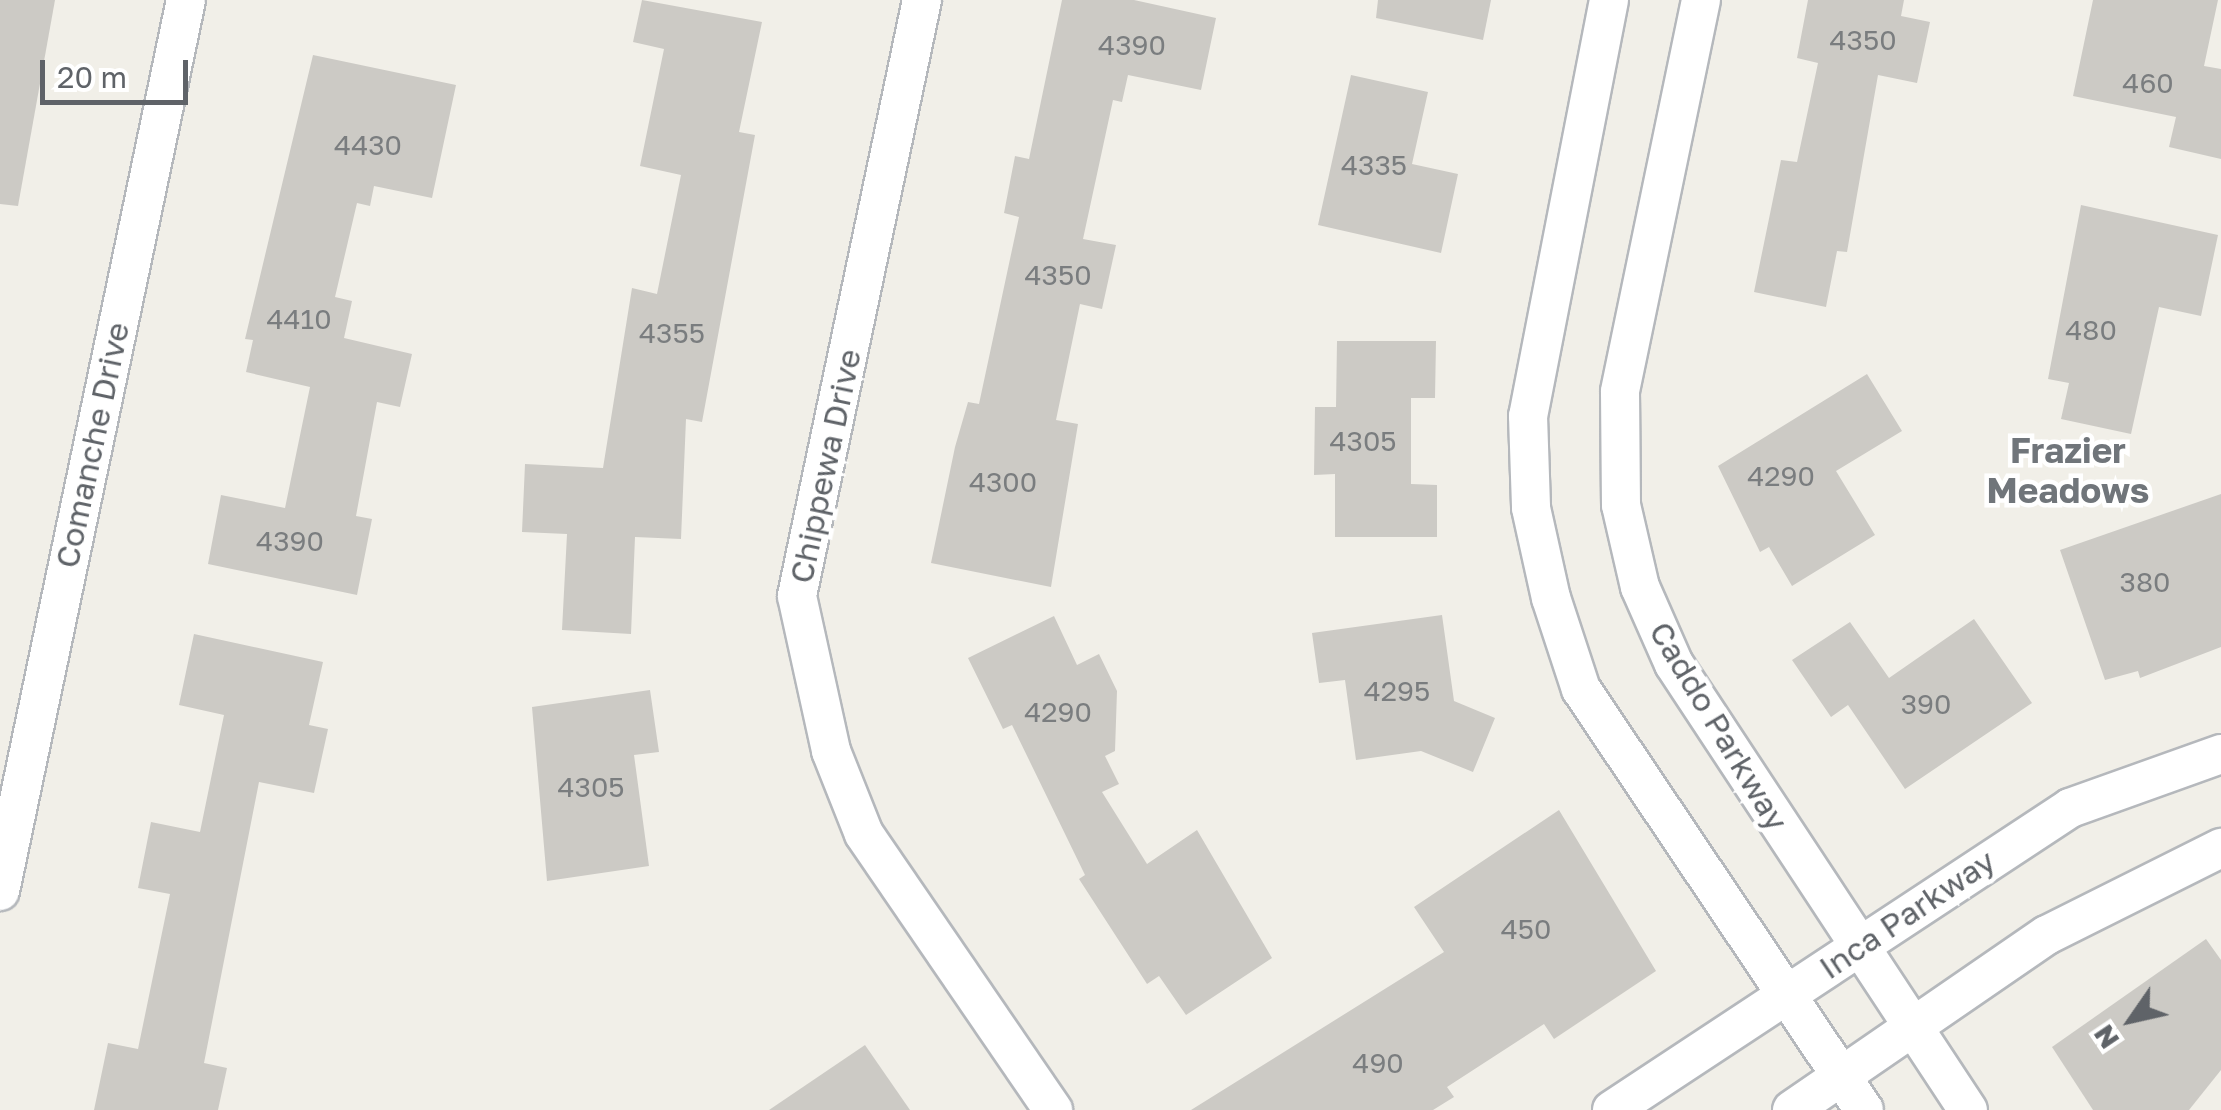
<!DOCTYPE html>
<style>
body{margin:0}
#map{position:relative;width:2221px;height:1110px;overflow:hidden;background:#f1efe8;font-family:"Golos Text",sans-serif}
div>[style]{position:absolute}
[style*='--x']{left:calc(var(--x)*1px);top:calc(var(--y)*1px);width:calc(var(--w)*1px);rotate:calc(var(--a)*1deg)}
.building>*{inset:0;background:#cccac5}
.roads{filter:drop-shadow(2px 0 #b5b8bc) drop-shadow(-2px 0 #b5b8bc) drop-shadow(0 2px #b5b8bc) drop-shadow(0 -2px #b5b8bc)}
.street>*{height:38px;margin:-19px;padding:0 19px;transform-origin:19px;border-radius:19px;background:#fff}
span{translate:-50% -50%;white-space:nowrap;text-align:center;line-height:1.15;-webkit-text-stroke:9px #fff;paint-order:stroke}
.number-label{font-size:28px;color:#7a7d7f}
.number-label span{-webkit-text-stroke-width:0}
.street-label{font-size:32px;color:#5f6368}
.neighbourhood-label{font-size:35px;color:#70757a;font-weight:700}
.north{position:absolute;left:2081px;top:970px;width:100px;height:100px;-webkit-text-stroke:8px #fff;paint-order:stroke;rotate:236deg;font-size:28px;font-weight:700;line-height:40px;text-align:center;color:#5f6368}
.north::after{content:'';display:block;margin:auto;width:35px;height:45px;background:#5f6368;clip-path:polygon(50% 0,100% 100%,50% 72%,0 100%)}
.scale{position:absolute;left:40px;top:60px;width:148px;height:45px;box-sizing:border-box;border:5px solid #5f6368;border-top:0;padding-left:12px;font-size:30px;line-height:35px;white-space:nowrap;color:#5f6368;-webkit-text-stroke:8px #fff;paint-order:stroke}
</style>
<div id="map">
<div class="building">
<div style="clip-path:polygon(0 0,55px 0,18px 206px,0 204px)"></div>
<div style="clip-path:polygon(642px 0,762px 22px,739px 132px,755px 135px,702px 422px,686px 419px,681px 539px,635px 537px,631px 634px,562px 630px,567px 534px,522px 532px,525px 464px,603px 468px,632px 288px,657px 294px,681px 175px,640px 166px,664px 49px,633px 42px)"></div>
<div style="clip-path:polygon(1062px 0,1134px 0,1216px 18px,1201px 90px,1128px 75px,1122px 102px,1113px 100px,1083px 239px,1116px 245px,1102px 309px,1080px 304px,1056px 420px,1078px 424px,1051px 587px,931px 563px,955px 447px,968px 402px,979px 404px,1019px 217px,1004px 213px,1015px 156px,1029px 159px)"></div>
<div style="clip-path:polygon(1378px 0,1491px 0,1483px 40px,1376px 18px)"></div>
<div style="clip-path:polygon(1808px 0,1904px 0,1901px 16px,1930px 22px,1917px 83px,1878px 75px,1847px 252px,1837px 251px,1826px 307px,1754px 292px,1781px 160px,1797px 162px,1818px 63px,1797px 58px)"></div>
<div style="clip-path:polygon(2093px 0,2218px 0,2204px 66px,2221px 69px,2221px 159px,2169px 147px,2176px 117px,2073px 96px)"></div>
<div style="clip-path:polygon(313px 55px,456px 85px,432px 198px,374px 186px,370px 206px,357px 203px,335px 297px,352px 301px,344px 338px,412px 354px,400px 407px,377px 402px,356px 516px,372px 519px,357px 595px,208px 564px,221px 495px,285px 508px,310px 387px,246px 372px,253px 340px,245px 339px)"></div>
<div style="clip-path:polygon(1351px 75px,1428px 92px,1412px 164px,1458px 174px,1441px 253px,1318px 225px)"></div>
<div style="clip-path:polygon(2081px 205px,2218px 235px,2201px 316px,2159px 307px,2131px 434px,2061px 419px,2069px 383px,2048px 379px)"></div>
<div style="clip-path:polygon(1337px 341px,1436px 341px,1435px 398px,1411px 398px,1411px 484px,1437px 485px,1437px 537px,1335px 537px,1335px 474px,1314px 475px,1315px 407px,1336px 407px)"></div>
<div style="clip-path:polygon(1867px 374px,1902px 431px,1836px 471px,1875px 535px,1792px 586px,1769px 547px,1760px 552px,1718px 466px)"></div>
<div style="clip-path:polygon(2221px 494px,2221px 647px,2140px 678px,2138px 671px,2105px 680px,2060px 550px)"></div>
<div style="clip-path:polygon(1442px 615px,1454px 701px,1495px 718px,1473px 772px,1421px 751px,1356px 760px,1345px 680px,1319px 683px,1312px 633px)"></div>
<div style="clip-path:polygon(1054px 616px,1077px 665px,1099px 654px,1117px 691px,1115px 751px,1105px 756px,1119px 784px,1102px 792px,1147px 864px,1197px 830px,1272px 958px,1186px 1015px,1159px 976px,1147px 984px,1079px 879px,1085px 875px,1012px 725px,1003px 729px,968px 658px)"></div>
<div style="clip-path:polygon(1974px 619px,2032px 703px,1905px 789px,1848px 705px,1831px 717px,1792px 660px,1850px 622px,1889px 678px)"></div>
<div style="clip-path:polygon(194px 634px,323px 662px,309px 725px,328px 729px,314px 793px,259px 782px,204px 1063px,227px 1068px,218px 1110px,94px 1110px,108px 1043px,138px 1049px,170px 894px,138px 888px,151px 822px,200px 832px,224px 715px,179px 705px)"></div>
<div style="clip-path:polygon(650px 690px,659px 752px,634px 755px,649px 866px,547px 881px,532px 707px)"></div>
<div style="clip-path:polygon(1559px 810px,1656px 971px,1554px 1039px,1544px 1024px,1447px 1087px,1454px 1097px,1433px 1110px,1191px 1110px,1444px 952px,1414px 907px)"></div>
<div style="clip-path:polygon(2206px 939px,2221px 960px,2221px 1070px,2189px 1110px,2093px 1110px,2052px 1047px)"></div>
<div style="clip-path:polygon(865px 1045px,910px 1110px,769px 1110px)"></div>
</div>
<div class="roads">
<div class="street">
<div style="--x:922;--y:0;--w:609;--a:101.85"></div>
<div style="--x:797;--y:596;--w:159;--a:77.6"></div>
<div style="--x:831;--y:751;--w:89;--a:68.3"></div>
<div style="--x:864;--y:834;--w:335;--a:55.6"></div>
<div style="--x:1609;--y:0;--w:424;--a:101"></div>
<div style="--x:1528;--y:416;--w:92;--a:88.1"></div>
<div style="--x:1531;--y:508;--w:92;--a:77.5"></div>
<div style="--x:1551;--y:598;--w:96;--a:71.8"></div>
<div style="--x:1581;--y:689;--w:507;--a:56.09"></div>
<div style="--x:1701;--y:0;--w:400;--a:101.7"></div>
<div style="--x:1620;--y:392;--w:113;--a:89.5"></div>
<div style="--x:1621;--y:505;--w:84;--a:77"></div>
<div style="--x:1640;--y:587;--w:84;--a:66.2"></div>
<div style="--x:1674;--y:664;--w:534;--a:56.61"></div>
<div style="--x:0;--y:891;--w:910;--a:-78.21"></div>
<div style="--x:1612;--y:1110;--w:549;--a:-33.4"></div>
<div style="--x:2070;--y:808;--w:160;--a:-19.7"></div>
<div style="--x:1792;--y:1110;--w:309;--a:-34.5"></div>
<div style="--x:2047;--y:935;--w:195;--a:-26.6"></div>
</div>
</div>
<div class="number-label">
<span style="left:1863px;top:40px">4350</span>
<span style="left:1132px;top:45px">4390</span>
<span style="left:2148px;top:83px">460</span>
<span style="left:368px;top:145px">4430</span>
<span style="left:1374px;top:165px">4335</span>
<span style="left:1058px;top:275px">4350</span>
<span style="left:299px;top:319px">4410</span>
<span style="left:2091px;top:330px">480</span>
<span style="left:672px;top:333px">4355</span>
<span style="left:1363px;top:441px">4305</span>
<span style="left:1781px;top:476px">4290</span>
<span style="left:1003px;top:482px">4300</span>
<span style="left:290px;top:541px">4390</span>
<span style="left:2145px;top:582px">380</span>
<span style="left:1397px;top:691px">4295</span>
<span style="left:1926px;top:704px">390</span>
<span style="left:1058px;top:712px">4290</span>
<span style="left:591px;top:787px">4305</span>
<span style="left:1526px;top:929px">450</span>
<span style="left:1378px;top:1063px">490</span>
</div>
<div class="street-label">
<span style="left:92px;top:445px;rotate:-78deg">Comanche Drive</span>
<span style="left:825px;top:466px;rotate:-78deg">Chippewa Drive</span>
<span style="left:1719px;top:726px;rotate:59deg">Caddo Parkway</span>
<span style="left:1907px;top:914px;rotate:-34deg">Inca Parkway</span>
</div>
<div class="neighbourhood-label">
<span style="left:2068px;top:470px">Frazier<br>Meadows</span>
</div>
<div class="north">N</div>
<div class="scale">20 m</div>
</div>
